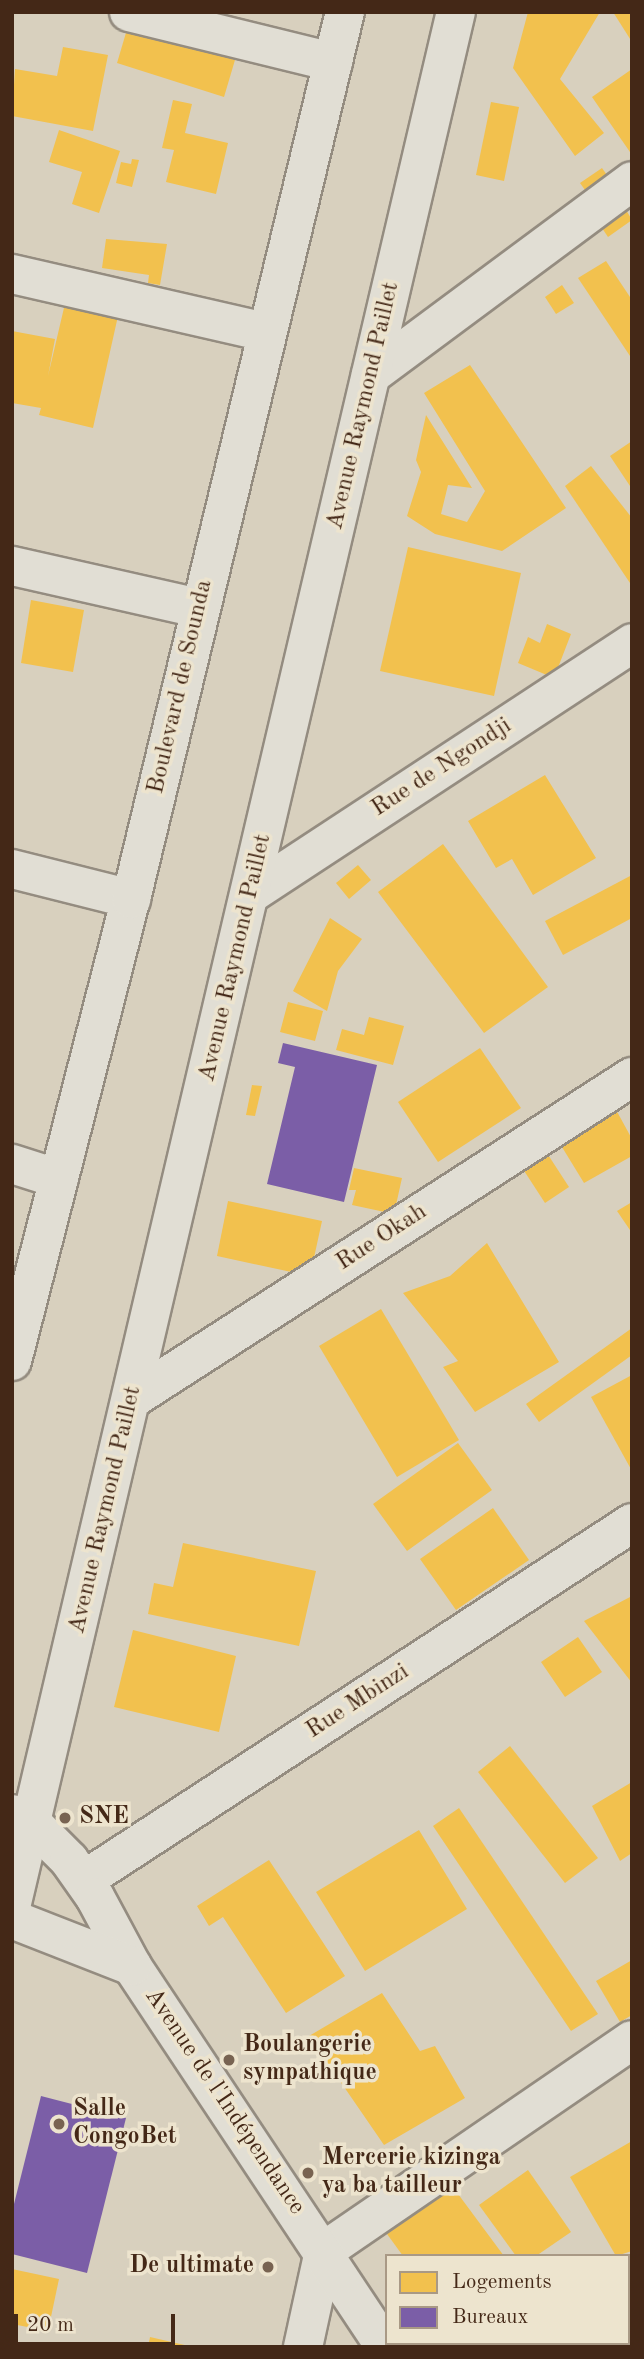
<!DOCTYPE html>
<meta charset="utf-8">
<style>
body{margin:0}
#map{position:relative;width:644px;height:2359px;overflow:hidden;background:#d8d0be;font-family:"Old Standard TT",serif}
div>[style]{position:absolute}
[style*='--x']{left:calc(var(--x)*1px);top:calc(var(--y)*1px);width:calc(var(--w)*1px);rotate:calc(var(--a)*1deg)}
.homes>*{inset:0;background:#f2c14e}
.offices>*{inset:0;background:#7b5ea7}
.roads{filter:drop-shadow(2px 0 #948c80) drop-shadow(-2px 0 #948c80) drop-shadow(0 2px #948c80) drop-shadow(0 -2px #948c80)}
.street>*{height:38px;margin:-19px;padding:0 19px;transform-origin:19px;border-radius:19px;background:#e1ded4}
.secondary>*{height:38px;margin:-19px;padding:0 19px;transform-origin:19px;border-radius:19px;background:#e1ded4}
.dots>*{width:19px;height:19px;translate:-50% -50%;box-sizing:border-box;border:4px solid #ede4ce;border-radius:50%}
span{translate:-50% -50%;white-space:nowrap;text-align:center;line-height:1.15;-webkit-text-stroke:7px #ede4ce;paint-order:stroke}
.street-label{font-size:24px;color:#442817}
.poi-label{font-size:24px;color:#442817;font-weight:700}
.left{translate:0 -50%;text-align:left}
.right{translate:-100% -50%;text-align:right}
.frame{position:absolute;inset:0;border:14px solid #442817;pointer-events:none}
.legend{position:absolute;left:385px;top:2254px;width:245px;height:91px;box-sizing:border-box;background:#ede4ce;border:2px solid #a99985;margin:0;padding:9px 12px;list-style:none;font-size:21px;color:#442817}
.legend li{display:flex;align-items:center;gap:14px;height:35px}
.legend b{width:35px;border:2px solid #a99985}
.scale{position:absolute;left:14px;top:2314px;width:161px;height:32px;box-sizing:border-box;border:4px solid #442817;border-top:0;padding-left:9px;font-size:21px;line-height:24px;white-space:nowrap;color:#442817;-webkit-text-stroke:5px #ede4ce;paint-order:stroke}
</style>
<div id="map">
<div class="homes">
<div style="clip-path:polygon(528px 12px,600px 12px,560px 79px,604px 133px,575px 156px,513px 68px)"></div>
<div style="clip-path:polygon(613px 12px,632px 12px,632px 42px)"></div>
<div style="clip-path:polygon(128px 26px,235px 60px,224px 97px,117px 63px)"></div>
<div style="clip-path:polygon(63px 47px,108px 55px,93px 131px,12px 116px,15px 69px,57px 76px)"></div>
<div style="clip-path:polygon(632px 69px,632px 155px,592px 97px)"></div>
<div style="clip-path:polygon(173px 100px,192px 104px,185px 133px,228px 143px,216px 194px,166px 182px,174px 150px,162px 148px)"></div>
<div style="clip-path:polygon(491px 102px,519px 107px,504px 181px,476px 175px)"></div>
<div style="clip-path:polygon(59px 130px,120px 151px,99px 213px,72px 204px,82px 172px,49px 162px)"></div>
<div style="clip-path:polygon(132px 159px,139px 160px,132px 187px,116px 183px,121px 162px,131px 164px)"></div>
<div style="clip-path:polygon(602px 168px,616px 188px,595px 204px,580px 183px)"></div>
<div style="clip-path:polygon(619px 198px,632px 220px,608px 237px,594px 216px)"></div>
<div style="clip-path:polygon(106px 239px,167px 244px,160px 285px,148px 283px,149px 275px,102px 268px)"></div>
<div style="clip-path:polygon(606px 261px,632px 300px,632px 359px,578px 278px)"></div>
<div style="clip-path:polygon(562px 285px,574px 303px,556px 314px,545px 297px)"></div>
<div style="clip-path:polygon(67px 295px,120px 307px,93px 428px,39px 415px,41px 408px,12px 403px,12px 331px,55px 339px,48px 376px)"></div>
<div style="clip-path:polygon(470px 365px,566px 508px,502px 551px,435px 534px,407px 516px,421px 472px,416px 460px,426px 415px,472px 488px,448px 485px,441px 514px,467px 522px,485px 491px,424px 393px)"></div>
<div style="clip-path:polygon(632px 441px,632px 489px,610px 456px)"></div>
<div style="clip-path:polygon(591px 466px,632px 518px,632px 586px,565px 486px)"></div>
<div style="clip-path:polygon(408px 547px,521px 573px,494px 696px,380px 671px)"></div>
<div style="clip-path:polygon(31px 600px,84px 610px,73px 672px,21px 663px)"></div>
<div style="clip-path:polygon(547px 624px,571px 634px,554px 678px,518px 663px,528px 637px,540px 643px)"></div>
<div style="clip-path:polygon(545px 775px,596px 858px,533px 895px,512px 859px,496px 868px,468px 821px)"></div>
<div style="clip-path:polygon(443px 844px,548px 987px,484px 1033px,378px 892px)"></div>
<div style="clip-path:polygon(358px 865px,371px 880px,349px 899px,336px 883px)"></div>
<div style="clip-path:polygon(632px 875px,632px 918px,563px 955px,545px 921px)"></div>
<div style="clip-path:polygon(330px 918px,362px 939px,338px 971px,327px 1011px,293px 991px)"></div>
<div style="clip-path:polygon(288px 1002px,323px 1011px,315px 1041px,280px 1032px)"></div>
<div style="clip-path:polygon(369px 1017px,404px 1026px,393px 1065px,336px 1050px,342px 1029px,364px 1035px)"></div>
<div style="clip-path:polygon(480px 1048px,521px 1108px,438px 1162px,398px 1102px)"></div>
<div style="clip-path:polygon(252px 1085px,262px 1086px,255px 1116px,246px 1115px)"></div>
<div style="clip-path:polygon(609px 1097px,632px 1139px,632px 1156px,584px 1183px,554px 1134px)"></div>
<div style="clip-path:polygon(543px 1147px,569px 1187px,545px 1203px,519px 1163px)"></div>
<div style="clip-path:polygon(354px 1168px,402px 1178px,394px 1214px,352px 1205px,356px 1190px,349px 1190px)"></div>
<div style="clip-path:polygon(228px 1201px,322px 1221px,310px 1276px,217px 1256px)"></div>
<div style="clip-path:polygon(632px 1202px,632px 1233px,617px 1211px)"></div>
<div style="clip-path:polygon(487px 1243px,559px 1362px,475px 1412px,443px 1367px,458px 1361px,403px 1293px,450px 1276px)"></div>
<div style="clip-path:polygon(381px 1309px,459px 1440px,397px 1477px,319px 1346px)"></div>
<div style="clip-path:polygon(632px 1328px,632px 1355px,539px 1422px,526px 1404px)"></div>
<div style="clip-path:polygon(632px 1375px,632px 1471px,591px 1397px)"></div>
<div style="clip-path:polygon(458px 1443px,492px 1490px,407px 1551px,373px 1504px)"></div>
<div style="clip-path:polygon(493px 1508px,529px 1560px,456px 1610px,420px 1559px)"></div>
<div style="clip-path:polygon(183px 1543px,316px 1571px,299px 1646px,148px 1614px,154px 1583px,173px 1587px)"></div>
<div style="clip-path:polygon(632px 1596px,632px 1683px,584px 1621px)"></div>
<div style="clip-path:polygon(133px 1630px,236px 1656px,219px 1732px,114px 1707px)"></div>
<div style="clip-path:polygon(578px 1637px,602px 1672px,565px 1697px,541px 1662px)"></div>
<div style="clip-path:polygon(510px 1746px,598px 1858px,565px 1883px,478px 1772px)"></div>
<div style="clip-path:polygon(632px 1782px,632px 1853px,620px 1861px,592px 1806px)"></div>
<div style="clip-path:polygon(459px 1808px,598px 2014px,571px 2031px,433px 1826px)"></div>
<div style="clip-path:polygon(419px 1830px,467px 1909px,365px 1971px,316px 1892px)"></div>
<div style="clip-path:polygon(269px 1860px,345px 1976px,286px 2013px,223px 1917px,209px 1926px,197px 1906px)"></div>
<div style="clip-path:polygon(632px 1960px,632px 2015px,620px 2022px,596px 1981px)"></div>
<div style="clip-path:polygon(382px 1993px,420px 2051px,435px 2046px,465px 2098px,384px 2145px,309px 2036px)"></div>
<div style="clip-path:polygon(632px 2141px,632px 2251px,616px 2256px,570px 2177px)"></div>
<div style="clip-path:polygon(528px 2170px,571px 2232px,536px 2256px,516px 2256px,479px 2205px)"></div>
<div style="clip-path:polygon(444px 2175px,504px 2256px,403px 2256px,379px 2223px)"></div>
<div style="clip-path:polygon(12px 2269px,59px 2279px,48px 2331px,12px 2324px)"></div>
<div style="clip-path:polygon(632px 2314px,632px 2347px,573px 2347px,628px 2343px)"></div>
<div style="clip-path:polygon(150px 2337px,189px 2346px,189px 2347px,148px 2347px)"></div>
</div>
<div class="offices">
<div style="clip-path:polygon(283px 1043px,377px 1065px,344px 1202px,267px 1184px,295px 1067px,278px 1063px)"></div>
<div style="clip-path:polygon(41px 2096px,126px 2118px,87px 2273px,12px 2254px,12px 2212px)"></div>
</div>
<div class="roads">
<div class="street">
<div style="--x:129;--y:12;--w:210;--a:13.8"></div>
<div style="--x:12;--y:274;--w:260;--a:12.9"></div>
<div style="--x:371;--y:375;--w:325;--a:-36.6"></div>
<div style="--x:12;--y:566;--w:192;--a:12.7"></div>
<div style="--x:12;--y:869;--w:123;--a:14.1"></div>
<div style="--x:252;--y:893;--w:455;--a:-33.3"></div>
<div style="--x:12;--y:1164;--w:49;--a:17.7"></div>
<div style="--x:132;--y:1399;--w:595;--a:-32.78"></div>
<div style="--x:84;--y:1880;--w:654;--a:-33.08"></div>
<div style="--x:303;--y:2347;--w:98;--a:-77.7"></div>
<div style="--x:324;--y:2251;--w:373;--a:-34.4"></div>
</div>
<div class="secondary">
<div style="--x:12;--y:1361;--w:477;--a:-75.6"></div>
<div style="--x:131;--y:899;--w:912;--a:-76.44"></div>
<div style="--x:12;--y:1814;--w:21;--a:23"></div>
<div style="--x:31;--y:1822;--w:54;--a:45"></div>
<div style="--x:69;--y:1860;--w:45;--a:54.9"></div>
<div style="--x:95;--y:1897;--w:78;--a:61.8"></div>
<div style="--x:132;--y:1966;--w:457;--a:56.4"></div>
<div style="--x:12;--y:1903;--w:1942;--a:-76.79"></div>
<div style="--x:12;--y:1919;--w:129;--a:21.4"></div>
</div>
</div>
<div class="dots">
<div style="left:65px;top:1818px;background:#786351"></div>
<div style="left:229px;top:2060px;background:#786351"></div>
<div style="left:59px;top:2124px;background:#786351"></div>
<div style="left:308px;top:2173px;background:#786351"></div>
<div style="left:268px;top:2267px;background:#786351"></div>
</div>
<div class="street-label">
<span style="left:364px;top:406px;rotate:-77deg">Avenue Raymond Paillet</span>
<span style="left:181px;top:687px;rotate:-77deg">Boulevard de Sounda</span>
<span style="left:442px;top:768px;rotate:-33deg">Rue de Ngondji</span>
<span style="left:236px;top:958px;rotate:-77deg">Avenue Raymond Paillet</span>
<span style="left:382px;top:1238px;rotate:-33deg">Rue Okah</span>
<span style="left:106px;top:1510px;rotate:-77deg">Avenue Raymond Paillet</span>
<span style="left:358px;top:1702px;rotate:-33deg">Rue Mbinzi</span>
<span style="left:224px;top:2102px;rotate:56deg">Avenue de l'Indépendance</span>
</div>
<div class="poi-label">
<span class="left" style="left:79px;top:1818px">SNE</span>
<span class="left" style="left:243px;top:2060px">Boulangerie<br>sympathique</span>
<span class="left" style="left:73px;top:2124px">Salle<br>CongoBet</span>
<span class="left" style="left:322px;top:2173px">Mercerie kizinga<br>ya ba tailleur</span>
<span class="right" style="left:254px;top:2267px">De ultimate</span>
</div>
<div class="frame"></div>
<ul class="legend">
<li><b style="height:19px;background:#f2c14e"></b>Logements</li>
<li><b style="height:19px;background:#7b5ea7"></b>Bureaux</li>
</ul>
<div class="scale">20 m</div>
</div>
